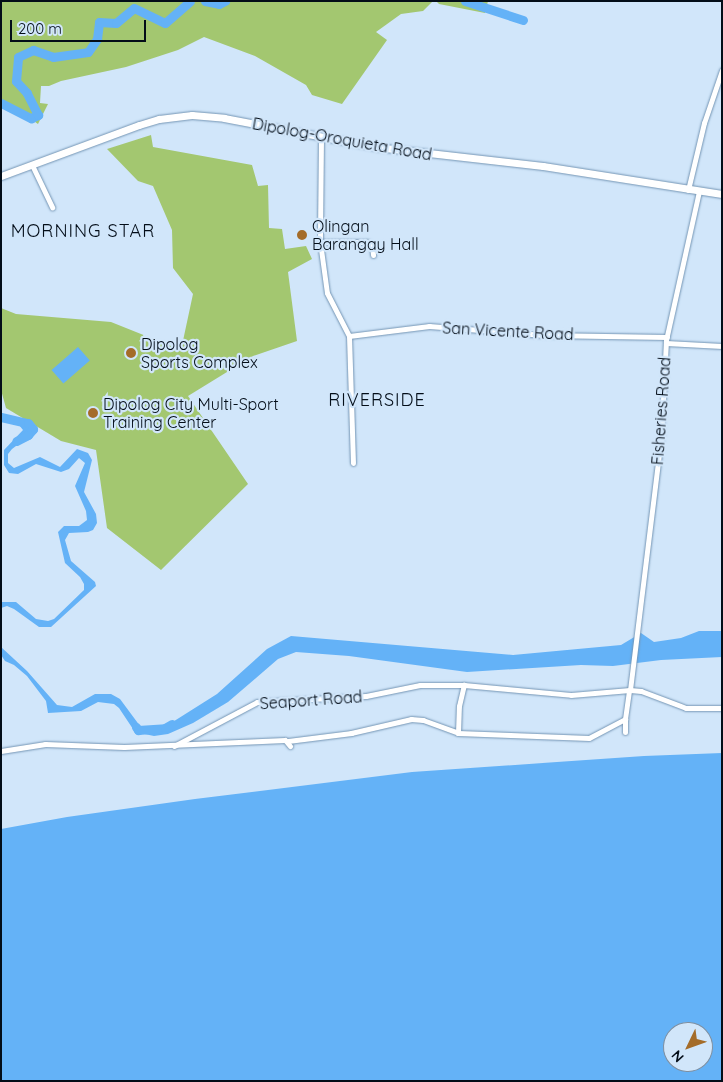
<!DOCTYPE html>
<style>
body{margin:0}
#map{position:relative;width:723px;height:1082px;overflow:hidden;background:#d1e6fa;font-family:Quicksand,sans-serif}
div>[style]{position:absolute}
.green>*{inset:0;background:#a3c770}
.water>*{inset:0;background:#64b2f7;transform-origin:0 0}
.river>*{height:9px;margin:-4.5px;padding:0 4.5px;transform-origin:4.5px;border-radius:4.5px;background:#64b2f7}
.roads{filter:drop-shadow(0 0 1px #7495b4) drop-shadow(0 0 1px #7495b4)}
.minor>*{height:5px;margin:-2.5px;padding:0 2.5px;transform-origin:2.5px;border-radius:2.5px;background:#fff}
.major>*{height:7px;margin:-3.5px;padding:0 3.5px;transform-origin:3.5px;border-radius:3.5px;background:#fff}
.dots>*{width:14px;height:14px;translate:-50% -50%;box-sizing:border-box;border:2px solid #d1e6fa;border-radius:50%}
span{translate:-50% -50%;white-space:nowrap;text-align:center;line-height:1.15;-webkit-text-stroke:4.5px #d1e6fa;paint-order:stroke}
.street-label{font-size:16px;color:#030d18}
.poi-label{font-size:16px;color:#030d18}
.left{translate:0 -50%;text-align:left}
.neighbourhood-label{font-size:18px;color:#030d18;letter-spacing:1px}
.frame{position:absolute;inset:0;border:2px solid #030d18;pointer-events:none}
.north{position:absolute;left:663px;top:1022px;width:50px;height:50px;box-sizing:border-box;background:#d1e6fa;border:1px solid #7f8fa0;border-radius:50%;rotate:228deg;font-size:14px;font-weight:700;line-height:20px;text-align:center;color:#030d18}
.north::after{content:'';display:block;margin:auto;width:18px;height:22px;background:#a46c29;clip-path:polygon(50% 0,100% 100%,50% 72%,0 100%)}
.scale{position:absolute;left:10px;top:20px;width:136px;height:22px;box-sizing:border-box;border:2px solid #030d18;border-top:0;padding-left:6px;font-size:15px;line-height:18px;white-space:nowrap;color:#030d18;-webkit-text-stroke:4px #d1e6fa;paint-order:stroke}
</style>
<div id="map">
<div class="green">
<div style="clip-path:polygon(1px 1px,433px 1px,423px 11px,401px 14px,376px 32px,387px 40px,342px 104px,312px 95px,306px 85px,255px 56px,204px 37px,178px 50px,126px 67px,61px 81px,49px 86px,41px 86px,40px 103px,48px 104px,38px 124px,12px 106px,1px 101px)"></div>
<div style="clip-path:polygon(436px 1px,488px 1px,485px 13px,439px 4px)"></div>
<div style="clip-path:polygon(151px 135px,153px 147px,252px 165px,258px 186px,268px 185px,269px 228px,282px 229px,285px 249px,306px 246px,312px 259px,288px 272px,297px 341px,253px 356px,188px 396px,248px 484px,161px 570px,107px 528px,96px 450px,61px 441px,6px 408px,1px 390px,1px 308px,16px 314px,111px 322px,181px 350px,193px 294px,173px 268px,172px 230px,153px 186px,138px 181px,107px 149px)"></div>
</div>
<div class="water">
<div style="left:78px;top:347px;width:18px;height:35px;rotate:49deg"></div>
<div style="clip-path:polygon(1px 414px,26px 424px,29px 428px,24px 440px,12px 449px,8px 454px,8px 463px,14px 468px,40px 457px,60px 467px,77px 449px,88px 453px,92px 460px,84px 492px,96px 514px,97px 523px,93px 530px,88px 532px,69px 533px,65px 540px,71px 561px,95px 582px,96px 586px,51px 627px,39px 627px,14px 609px,7px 606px,1px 608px,1px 602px,16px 602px,36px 619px,48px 621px,54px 619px,84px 590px,84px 584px,80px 577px,65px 563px,58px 532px,64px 526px,79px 526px,87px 520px,86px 511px,75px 486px,85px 463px,79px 458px,69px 469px,61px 472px,36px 464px,18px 474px,9px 473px,4px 465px,4px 450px,23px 430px,19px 425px,1px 421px)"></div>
<div style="clip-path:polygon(699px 631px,722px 631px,722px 657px,661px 660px,613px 666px,581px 665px,467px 672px,349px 656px,296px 652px,278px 659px,228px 702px,193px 723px,168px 734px,154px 736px,135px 732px,119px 708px,114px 704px,98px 702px,81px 711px,48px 713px,46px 701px,27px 676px,14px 665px,5px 661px,1px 655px,1px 647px,27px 671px,57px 705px,72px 707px,95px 694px,111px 694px,120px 699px,140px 726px,153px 732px,160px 730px,217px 694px,267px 649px,291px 636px,513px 655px,621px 645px,641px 633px,654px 642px,681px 638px)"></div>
<div style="clip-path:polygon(evenodd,722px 753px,722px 1081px,1px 1081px,1px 829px,67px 817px,195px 799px,412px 772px,644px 756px,722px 753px,673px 1032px,703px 1032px,703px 1062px,673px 1062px,673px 1032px)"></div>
</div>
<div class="river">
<div style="left:205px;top:1px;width:14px;rotate:12deg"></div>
<div style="left:219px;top:4px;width:7px;rotate:-27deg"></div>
<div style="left:465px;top:1px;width:61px;rotate:18.1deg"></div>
<div style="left:1px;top:103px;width:34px;rotate:27deg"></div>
<div style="left:31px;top:118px;width:8px;rotate:-23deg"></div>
<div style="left:38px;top:115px;width:25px;rotate:-117deg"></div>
<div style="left:27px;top:93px;width:16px;rotate:-133deg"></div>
<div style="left:16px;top:81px;width:24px;rotate:-85deg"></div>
<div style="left:18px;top:57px;width:17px;rotate:-25deg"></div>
<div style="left:33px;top:50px;width:21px;rotate:19deg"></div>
<div style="left:53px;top:57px;width:35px;rotate:-8deg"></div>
<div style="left:88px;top:52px;width:16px;rotate:-55deg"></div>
<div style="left:97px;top:39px;width:17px;rotate:-83deg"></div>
<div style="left:99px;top:22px;width:17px;rotate:3deg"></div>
<div style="left:116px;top:23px;width:23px;rotate:-40deg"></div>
<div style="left:134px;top:8px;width:34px;rotate:26deg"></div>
<div style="left:165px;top:23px;width:33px;rotate:-41deg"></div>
<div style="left:1px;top:417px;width:28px;rotate:13deg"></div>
<div style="left:28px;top:423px;width:8px;rotate:50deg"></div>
<div style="left:33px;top:429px;width:8px;rotate:130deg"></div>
<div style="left:28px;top:435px;width:13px;rotate:153deg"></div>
<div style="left:136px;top:727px;width:4px;rotate:56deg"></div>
<div style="left:138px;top:730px;width:27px;rotate:-4deg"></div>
<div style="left:165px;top:728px;width:8px;rotate:-30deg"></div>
</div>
<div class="roads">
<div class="minor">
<div style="left:321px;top:138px;width:104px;rotate:90.6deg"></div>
<div style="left:320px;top:242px;width:51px;rotate:82.2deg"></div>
<div style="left:327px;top:293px;width:48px;rotate:62.9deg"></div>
<div style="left:349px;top:336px;width:127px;rotate:88.2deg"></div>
<div style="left:32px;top:165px;width:47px;rotate:64.5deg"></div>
<div style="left:688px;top:190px;width:69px;rotate:-76.6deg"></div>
<div style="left:704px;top:123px;width:56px;rotate:-71.2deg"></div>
<div style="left:320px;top:242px;width:47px"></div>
<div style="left:367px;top:242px;width:6px;rotate:31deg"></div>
<div style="left:372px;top:245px;width:10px;rotate:84deg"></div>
<div style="left:349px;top:336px;width:81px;rotate:-7.1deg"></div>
<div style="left:429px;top:326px;width:115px;rotate:4.5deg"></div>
<div style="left:544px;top:335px;width:123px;rotate:0.9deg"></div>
<div style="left:666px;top:343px;width:56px;rotate:3.1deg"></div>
<div style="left:630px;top:690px;width:253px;rotate:-83deg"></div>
<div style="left:661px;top:439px;width:99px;rotate:-87.1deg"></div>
<div style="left:666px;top:340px;width:153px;rotate:-77.5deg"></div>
<div style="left:625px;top:732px;width:13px;rotate:-90deg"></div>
<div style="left:458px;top:733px;width:27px;rotate:-88deg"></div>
<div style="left:459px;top:706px;width:22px;rotate:-77deg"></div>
<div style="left:288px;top:741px;width:64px;rotate:-7.2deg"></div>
<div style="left:351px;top:733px;width:62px;rotate:-13.1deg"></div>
<div style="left:411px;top:719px;width:12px;rotate:5deg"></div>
<div style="left:423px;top:720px;width:37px;rotate:20deg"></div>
<div style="left:458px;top:733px;width:131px;rotate:2.2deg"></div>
<div style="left:589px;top:738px;width:41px;rotate:-27.8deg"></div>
<div style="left:625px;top:719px;width:29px;rotate:-82deg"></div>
<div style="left:174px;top:746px;width:94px;rotate:-27.9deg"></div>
<div style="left:257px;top:702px;width:109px;rotate:-3.2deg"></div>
<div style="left:366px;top:696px;width:55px;rotate:-11.5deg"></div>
<div style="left:420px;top:685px;width:44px"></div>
<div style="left:464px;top:685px;width:107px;rotate:5.3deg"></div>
<div style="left:571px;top:695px;width:59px;rotate:-4.8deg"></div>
<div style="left:630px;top:690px;width:11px;rotate:5deg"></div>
<div style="left:641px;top:691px;width:48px;rotate:20.7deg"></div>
<div style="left:686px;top:708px;width:36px"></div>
<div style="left:1px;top:751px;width:45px;rotate:-9deg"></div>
<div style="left:45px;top:744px;width:79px;rotate:2.2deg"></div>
<div style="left:124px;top:747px;width:161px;rotate:-2.5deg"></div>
<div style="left:285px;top:740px;width:8px;rotate:50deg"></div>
</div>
<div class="major">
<div style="left:1px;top:176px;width:147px;rotate:-20.3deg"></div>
<div style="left:139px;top:125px;width:21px;rotate:-17deg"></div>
<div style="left:159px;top:119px;width:33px;rotate:-7deg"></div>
<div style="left:192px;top:115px;width:32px;rotate:5deg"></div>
<div style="left:224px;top:118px;width:155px;rotate:10.8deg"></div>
<div style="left:376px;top:147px;width:168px;rotate:6.5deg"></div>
<div style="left:543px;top:166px;width:181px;rotate:8.9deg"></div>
</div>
</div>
<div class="dots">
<div style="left:302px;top:235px;background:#a46c29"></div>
<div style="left:131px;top:353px;background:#a46c29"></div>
<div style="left:93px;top:413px;background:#a46c29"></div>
</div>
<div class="street-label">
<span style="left:342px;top:139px;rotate:10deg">Dipolog-Oroquieta Road</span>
<span style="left:508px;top:331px;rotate:3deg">San Vicente Road</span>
<span style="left:661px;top:411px;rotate:-86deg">Fisheries Road</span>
<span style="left:311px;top:700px;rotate:-4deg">Seaport Road</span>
</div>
<div class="poi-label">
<span class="left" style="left:312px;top:235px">Olingan<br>Barangay Hall</span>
<span class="left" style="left:141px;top:353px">Dipolog<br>Sports Complex</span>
<span class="left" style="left:103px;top:413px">Dipolog City Multi-Sport<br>Training Center</span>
</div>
<div class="neighbourhood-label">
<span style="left:83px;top:231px">MORNING STAR</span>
<span style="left:377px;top:400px">RIVERSIDE</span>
</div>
<div class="frame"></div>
<div class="north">N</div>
<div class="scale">200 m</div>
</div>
